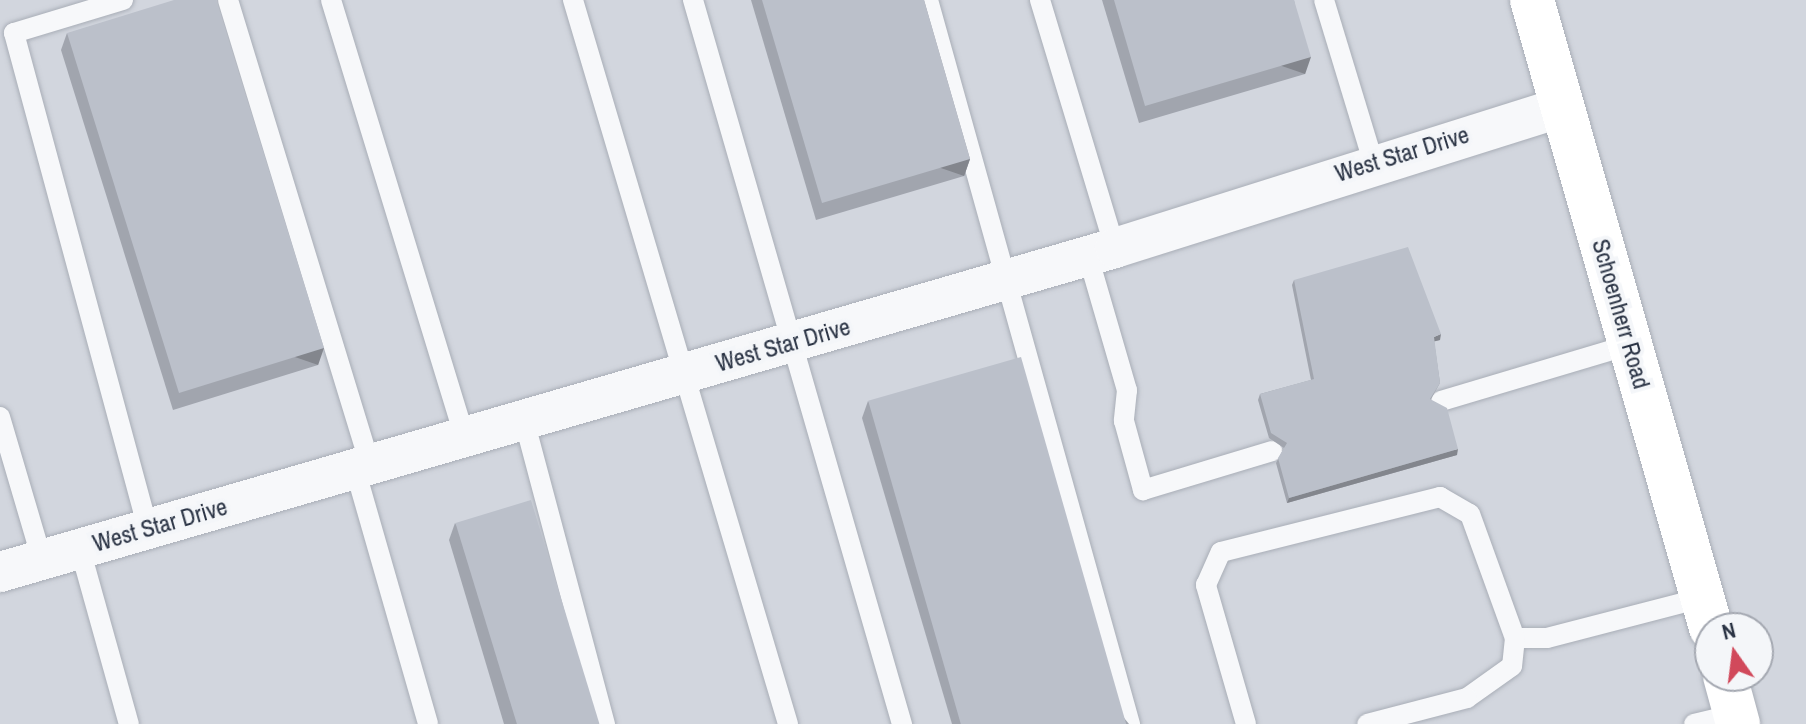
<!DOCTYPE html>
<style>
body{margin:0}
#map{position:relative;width:1806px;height:724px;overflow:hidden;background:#e4e7ec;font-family:"Archivo Narrow",sans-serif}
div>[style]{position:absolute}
.built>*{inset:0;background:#d2d6de}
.roads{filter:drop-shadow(0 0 2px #a9aeb7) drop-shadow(0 0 2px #a9aeb7)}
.lane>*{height:20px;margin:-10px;padding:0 10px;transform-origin:10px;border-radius:10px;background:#f7f8fa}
.street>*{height:40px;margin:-20px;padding:0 20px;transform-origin:20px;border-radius:20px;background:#f7f8fa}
.secondary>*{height:44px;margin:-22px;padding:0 22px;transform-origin:22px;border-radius:22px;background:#fff}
.wall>*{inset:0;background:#a1a5ae}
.shaded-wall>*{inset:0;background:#83868d;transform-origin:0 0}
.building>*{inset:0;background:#bbc0ca;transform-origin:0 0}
span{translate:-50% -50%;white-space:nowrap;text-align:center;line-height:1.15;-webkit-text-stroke:8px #f4f6f9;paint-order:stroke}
.street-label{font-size:24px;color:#2b3445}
.north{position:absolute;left:1694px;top:612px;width:80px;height:80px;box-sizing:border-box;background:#f4f6f9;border:2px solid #a4a8b1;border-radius:50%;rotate:346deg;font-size:22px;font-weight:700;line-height:32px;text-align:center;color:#2b3445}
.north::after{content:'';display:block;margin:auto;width:28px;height:36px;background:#d1495b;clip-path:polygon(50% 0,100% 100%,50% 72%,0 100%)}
</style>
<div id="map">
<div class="built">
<div style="clip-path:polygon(evenodd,0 0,1806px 0,1806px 724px,0 724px,0 0,1710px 628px,1758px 628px,1758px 676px,1710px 676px,1710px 628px)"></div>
</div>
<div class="roads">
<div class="lane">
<div style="left:123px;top:0;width:114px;rotate:163.2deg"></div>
<div style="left:14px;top:33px;width:514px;rotate:74.88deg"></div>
<div style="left:228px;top:0;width:485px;rotate:73deg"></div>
<div style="left:331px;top:0;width:457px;rotate:73deg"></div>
<div style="left:573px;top:0;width:755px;rotate:73.46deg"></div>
<div style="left:693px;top:0;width:754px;rotate:73.9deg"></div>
<div style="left:928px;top:0;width:752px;rotate:74.41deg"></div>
<div style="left:1040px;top:0;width:259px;rotate:73.2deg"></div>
<div style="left:1324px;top:0;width:168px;rotate:73.1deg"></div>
<div style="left:1088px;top:256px;width:140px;rotate:73.8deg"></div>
<div style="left:1127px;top:390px;width:31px;rotate:96deg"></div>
<div style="left:1124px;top:421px;width:72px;rotate:74.6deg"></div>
<div style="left:1143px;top:490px;width:135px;rotate:-16.8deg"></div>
<div style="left:1441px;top:401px;width:196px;rotate:-16.6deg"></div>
<div style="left:0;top:417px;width:149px;rotate:73.6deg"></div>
<div style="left:524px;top:420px;width:315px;rotate:75.1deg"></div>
<div style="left:355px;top:469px;width:265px;rotate:74deg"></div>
<div style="left:80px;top:549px;width:182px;rotate:74.4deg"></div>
<div style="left:1515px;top:638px;width:32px"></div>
<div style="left:1547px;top:638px;width:160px;rotate:-14.5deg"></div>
<div style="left:1246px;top:724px;width:145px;rotate:-106.1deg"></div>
<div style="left:1206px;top:585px;width:36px;rotate:-66deg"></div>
<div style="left:1221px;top:552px;width:226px;rotate:-14.1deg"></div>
<div style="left:1440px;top:497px;width:34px;rotate:30deg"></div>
<div style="left:1470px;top:514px;width:132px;rotate:70.1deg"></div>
<div style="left:1515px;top:638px;width:28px;rotate:96deg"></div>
<div style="left:1512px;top:666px;width:55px;rotate:144.6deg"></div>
<div style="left:1467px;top:698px;width:103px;rotate:165.4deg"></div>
<div style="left:1694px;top:724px;width:43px;rotate:-13.4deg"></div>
</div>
<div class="street">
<div style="left:0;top:572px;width:1161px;rotate:-16.2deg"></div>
<div style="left:1115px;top:248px;width:469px;rotate:-17.5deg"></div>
</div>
<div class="secondary">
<div style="left:1532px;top:0;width:653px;rotate:74.09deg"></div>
<div style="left:1725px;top:676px;width:50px;rotate:74.8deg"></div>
</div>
</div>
<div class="wall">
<div style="clip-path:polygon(751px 0,924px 0,970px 159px,964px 176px,816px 220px)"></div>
<div style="clip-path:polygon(1102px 0,1294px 0,1305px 74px,1139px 123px)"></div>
<div style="clip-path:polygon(67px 33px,318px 365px,173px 410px,61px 50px)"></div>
<div style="clip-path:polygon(1294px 280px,1440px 340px,1434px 341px,1440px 383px,1431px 399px,1457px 455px,1287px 503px,1276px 463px,1284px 448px,1269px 438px,1258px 400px,1260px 394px,1311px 380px,1292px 285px)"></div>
<div style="clip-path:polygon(868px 401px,1129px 724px,952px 724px,862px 418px)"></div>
<div style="clip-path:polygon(455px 523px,598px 724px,504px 724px,449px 540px)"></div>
</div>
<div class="shaded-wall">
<div style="left:1311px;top:57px;width:18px;height:173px;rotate:109deg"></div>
<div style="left:970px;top:159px;width:18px;height:154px;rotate:109deg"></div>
<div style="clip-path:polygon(1441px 334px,1440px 340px,1432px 342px,1434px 337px)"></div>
<div style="left:324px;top:348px;width:18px;height:152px;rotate:109deg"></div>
<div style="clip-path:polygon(1458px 449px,1457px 455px,1287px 503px,1289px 498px)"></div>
</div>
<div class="building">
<div style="clip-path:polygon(174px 0,216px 0,324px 348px,179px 393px,67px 33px)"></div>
<div style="clip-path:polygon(762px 0,924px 0,970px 159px,822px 203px)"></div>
<div style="clip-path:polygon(1114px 0,1294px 0,1311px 57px,1145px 106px)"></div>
<div style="clip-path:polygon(1408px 247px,1441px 334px,1434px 337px,1440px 383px,1430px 399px,1447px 408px,1458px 449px,1289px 498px,1278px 458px,1287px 443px,1271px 433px,1260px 394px,1314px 379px,1294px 280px)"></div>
<div style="left:1021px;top:357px;width:383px;height:159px;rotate:74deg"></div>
<div style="left:531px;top:500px;width:234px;height:79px;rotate:73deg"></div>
</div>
<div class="street-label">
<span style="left:1402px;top:154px;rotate:-17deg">West Star Drive</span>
<span style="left:1621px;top:314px;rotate:74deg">Schoenherr Road</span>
<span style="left:783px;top:345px;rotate:-16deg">West Star Drive</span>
<span style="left:160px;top:525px;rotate:-16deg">West Star Drive</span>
</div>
<div class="north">N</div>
</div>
